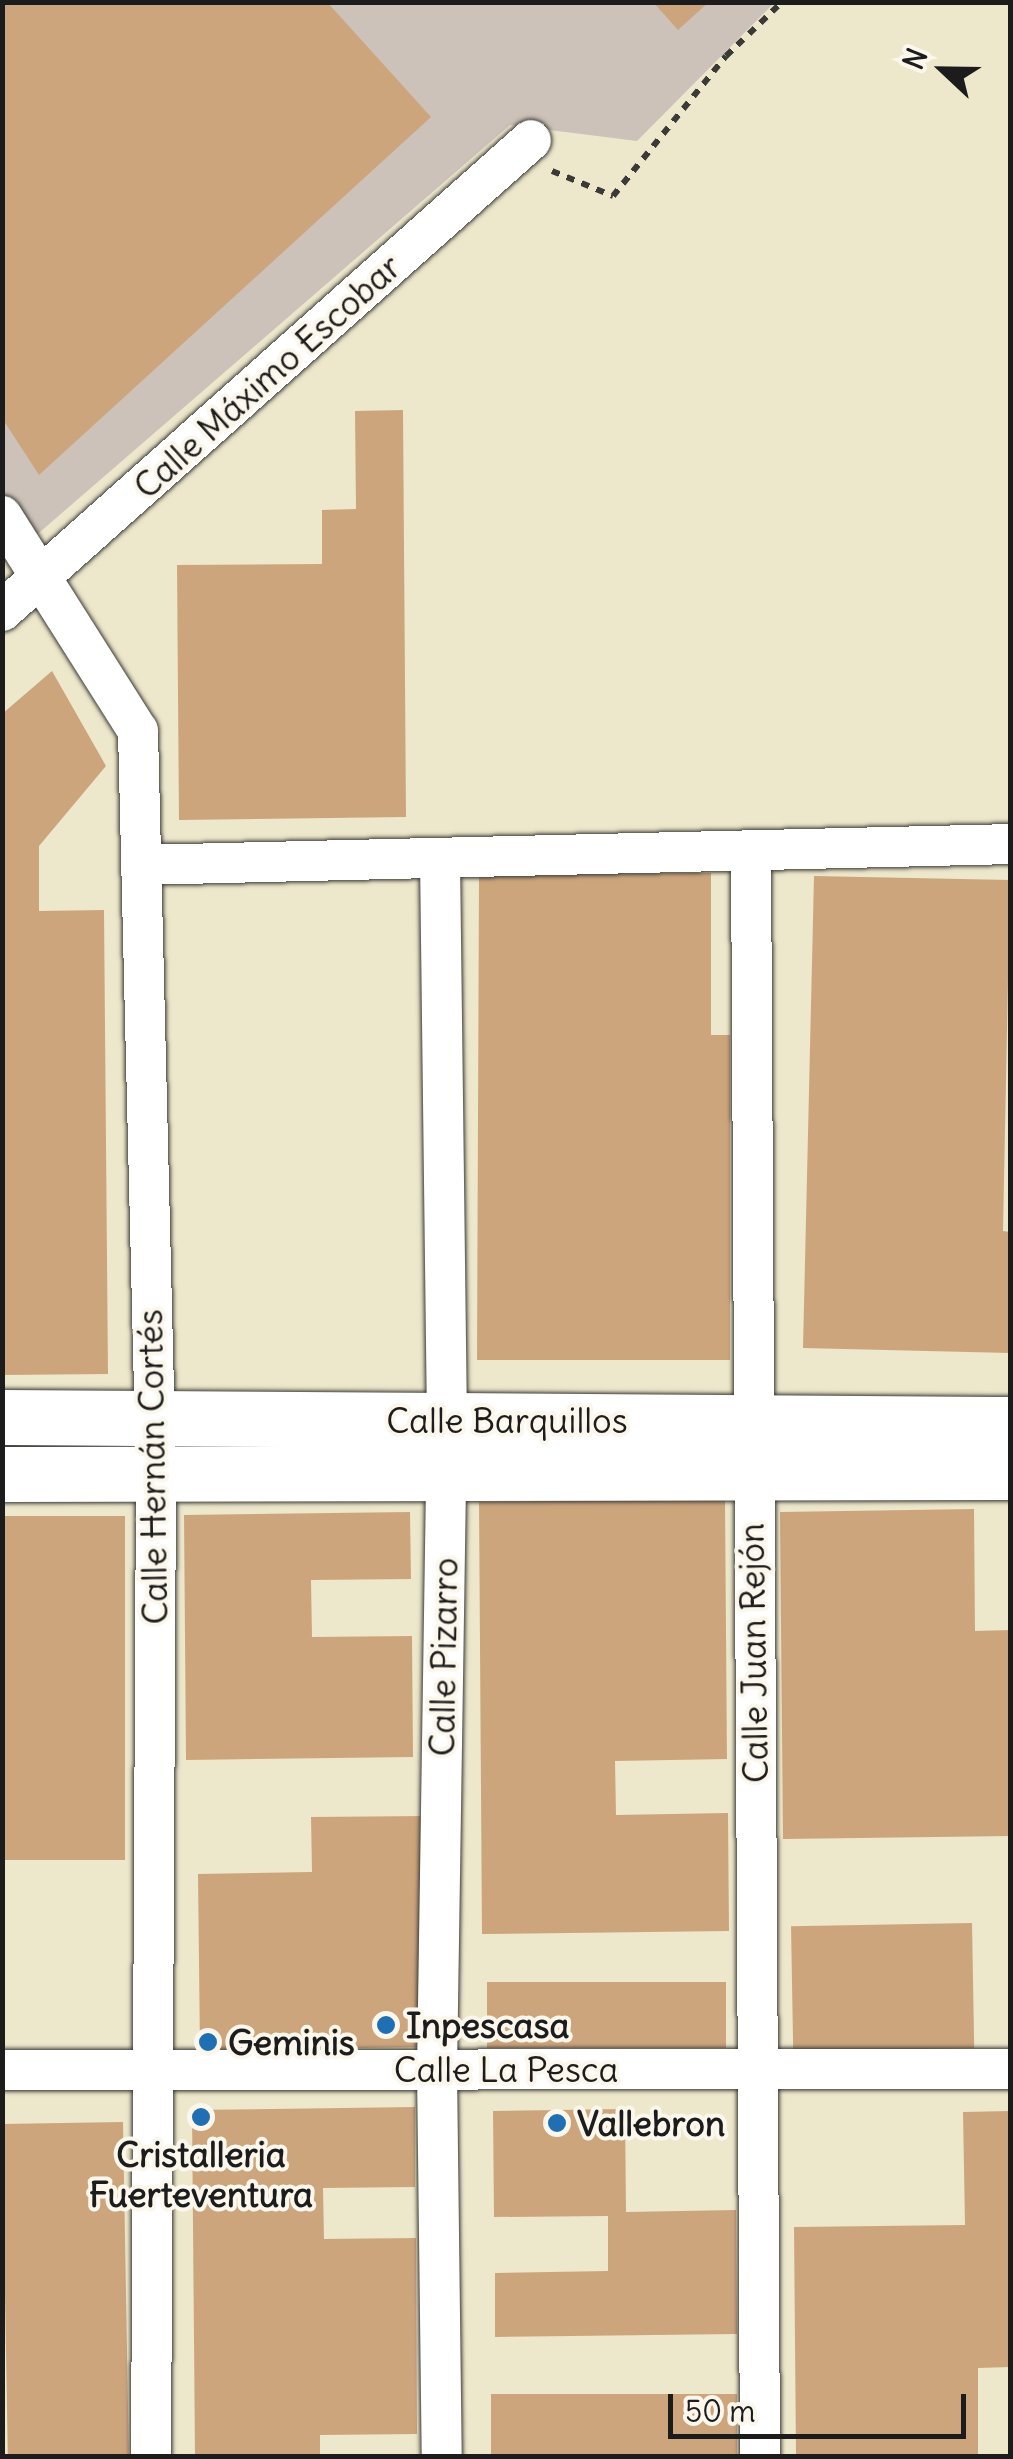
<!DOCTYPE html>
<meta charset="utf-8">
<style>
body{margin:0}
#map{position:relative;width:1013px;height:2459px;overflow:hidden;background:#ede7cb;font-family:Delius,sans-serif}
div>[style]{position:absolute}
.industrial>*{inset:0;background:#ccc2b9}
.building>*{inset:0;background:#cda57d;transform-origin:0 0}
.path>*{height:6px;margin-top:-3px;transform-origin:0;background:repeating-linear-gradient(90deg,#3b3a36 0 8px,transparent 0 16px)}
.roads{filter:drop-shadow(0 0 2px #3b3a36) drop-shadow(0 0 2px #3b3a36)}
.minor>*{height:40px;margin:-20px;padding:0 20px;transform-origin:20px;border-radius:20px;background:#fff}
.secondary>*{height:55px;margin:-27.5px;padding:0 27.5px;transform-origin:27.5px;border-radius:27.5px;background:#fff}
.dots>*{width:28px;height:28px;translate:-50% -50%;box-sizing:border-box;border:5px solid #fbf7ec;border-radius:50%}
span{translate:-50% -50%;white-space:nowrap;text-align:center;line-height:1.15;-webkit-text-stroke:8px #fbf7ec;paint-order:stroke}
.street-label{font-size:35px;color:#1c1c1c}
.poi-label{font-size:35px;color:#1c1c1c;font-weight:700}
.left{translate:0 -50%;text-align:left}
.frame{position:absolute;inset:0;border:5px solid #1c1c1c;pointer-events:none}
.north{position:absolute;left:893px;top:20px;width:100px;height:100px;-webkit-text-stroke:8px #fbf7ec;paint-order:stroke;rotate:292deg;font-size:28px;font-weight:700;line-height:40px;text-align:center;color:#1c1c1c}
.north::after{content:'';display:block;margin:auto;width:35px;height:45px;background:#1c1c1c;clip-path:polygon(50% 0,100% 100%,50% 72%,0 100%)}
.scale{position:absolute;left:668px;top:2394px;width:298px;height:45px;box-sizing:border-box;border:5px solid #1c1c1c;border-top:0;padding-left:12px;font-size:30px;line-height:35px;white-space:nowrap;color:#1c1c1c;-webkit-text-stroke:8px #fbf7ec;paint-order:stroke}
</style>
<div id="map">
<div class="industrial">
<div style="clip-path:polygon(3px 3px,774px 3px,637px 141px,510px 125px,3px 564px)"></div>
</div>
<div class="building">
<div style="clip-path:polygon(2px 2px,327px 2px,431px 117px,39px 475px,2px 418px)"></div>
<div style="clip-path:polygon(653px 2px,709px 2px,678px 30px)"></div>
<div style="clip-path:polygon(403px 410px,406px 817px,179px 820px,177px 565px,322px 564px,322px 510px,356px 509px,355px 411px)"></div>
<div style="clip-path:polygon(52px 671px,106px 766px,39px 846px,39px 911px,104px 910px,108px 1374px,2px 1375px,2px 714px)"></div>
<div style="clip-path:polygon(711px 873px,711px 1035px,730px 1035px,730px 1360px,477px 1360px,479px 874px)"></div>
<div style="clip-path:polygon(814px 876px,1010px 880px,1003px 1231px,1010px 1232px,1010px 1353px,803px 1348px)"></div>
<div style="clip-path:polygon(725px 1499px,727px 1759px,615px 1761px,616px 1815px,728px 1813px,729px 1931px,482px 1934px,479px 1502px)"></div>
<div style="clip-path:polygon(974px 1509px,975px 1631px,1010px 1630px,1010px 1836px,783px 1839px,780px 1512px)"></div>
<div style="clip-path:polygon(410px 1512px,411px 1579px,311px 1580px,312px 1637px,412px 1636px,413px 1757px,186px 1760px,184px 1515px)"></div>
<div style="left:125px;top:1516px;width:344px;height:123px;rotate:90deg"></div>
<div style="clip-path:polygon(427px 1816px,428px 2047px,200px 2050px,198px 1874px,312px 1872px,311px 1817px)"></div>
<div style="left:972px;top:1923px;width:125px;height:181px;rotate:89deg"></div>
<div style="left:726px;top:1982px;width:66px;height:239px;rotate:90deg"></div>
<div style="clip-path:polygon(415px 2107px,415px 2187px,323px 2188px,324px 2239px,416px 2238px,417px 2434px,320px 2435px,320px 2456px,195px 2456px,192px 2110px)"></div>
<div style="clip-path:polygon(625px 2109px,626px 2212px,736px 2210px,737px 2334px,495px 2337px,495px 2273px,608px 2271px,608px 2216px,494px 2217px,493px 2111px)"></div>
<div style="clip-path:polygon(1010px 2111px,1010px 2367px,978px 2368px,978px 2456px,796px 2456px,794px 2227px,965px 2225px,963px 2112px)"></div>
<div style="left:123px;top:2122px;width:334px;height:121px;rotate:89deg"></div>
<div style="left:737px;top:2394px;width:62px;height:246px;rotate:90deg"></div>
</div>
<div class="path">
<div style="left:552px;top:171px;width:66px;rotate:22.3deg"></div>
<div style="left:613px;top:196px;width:180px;rotate:-51.1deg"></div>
<div style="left:726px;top:56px;width:78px;rotate:-44deg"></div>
</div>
<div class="roads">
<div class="minor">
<div style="left:2px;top:516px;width:254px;rotate:57.7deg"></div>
<div style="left:138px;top:731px;width:744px;rotate:88.61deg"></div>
<div style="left:156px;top:1475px;width:981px;rotate:90.29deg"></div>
<div style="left:2px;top:611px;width:708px;rotate:-41.68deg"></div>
<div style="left:751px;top:850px;width:1606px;rotate:89.68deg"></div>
<div style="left:440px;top:858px;width:561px;rotate:89.29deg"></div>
<div style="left:447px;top:1419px;width:651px;rotate:90.88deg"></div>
<div style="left:437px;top:2070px;width:386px;rotate:89.3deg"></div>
<div style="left:141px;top:865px;width:869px;rotate:-1.38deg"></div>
<div style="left:2px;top:2070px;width:1008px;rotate:-0.06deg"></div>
</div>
<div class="secondary">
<div style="left:2px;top:1417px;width:1008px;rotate:0.4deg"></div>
<div style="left:2px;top:1474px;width:1008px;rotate:-0.11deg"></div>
</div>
</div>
<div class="dots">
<div style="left:386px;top:2025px;background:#1f6fb2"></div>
<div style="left:208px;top:2042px;background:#1f6fb2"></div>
<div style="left:201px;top:2117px;background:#1f6fb2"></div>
<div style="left:557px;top:2123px;background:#1f6fb2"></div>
</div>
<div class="street-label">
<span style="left:267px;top:376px;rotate:-42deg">Calle Máximo Escobar</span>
<span style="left:507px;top:1420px">Calle Barquillos</span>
<span style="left:152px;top:1467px;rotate:-91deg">Calle Hernán Cortés</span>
<span style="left:753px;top:1653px;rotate:-91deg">Calle Juan Rejón</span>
<span style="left:443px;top:1657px;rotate:-89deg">Calle Pizarro</span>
<span style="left:506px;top:2069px">Calle La Pesca</span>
</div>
<div class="poi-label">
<span class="left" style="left:406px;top:2025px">Inpescasa</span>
<span class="left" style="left:228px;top:2042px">Geminis</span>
<span class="left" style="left:577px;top:2123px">Vallebron</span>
<span style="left:201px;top:2174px">Cristalleria<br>Fuerteventura</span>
</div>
<div class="frame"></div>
<div class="north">N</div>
<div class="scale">50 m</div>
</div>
